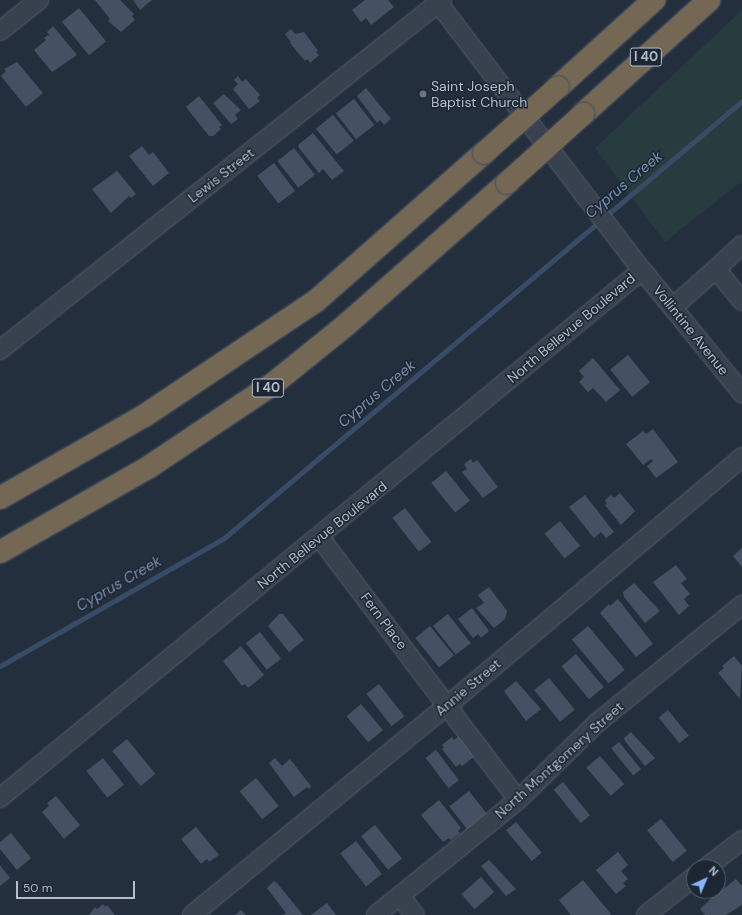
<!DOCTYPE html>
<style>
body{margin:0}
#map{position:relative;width:742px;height:915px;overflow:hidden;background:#242f3e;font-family:"DM Sans",sans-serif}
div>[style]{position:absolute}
.green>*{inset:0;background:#263c3f}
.stream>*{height:5px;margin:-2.5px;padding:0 2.5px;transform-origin:2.5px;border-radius:2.5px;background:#394c67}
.building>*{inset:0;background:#455162;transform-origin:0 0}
.roads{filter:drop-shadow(0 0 1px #565f6c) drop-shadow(0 0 1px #565f6c)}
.minor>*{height:18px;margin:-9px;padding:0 9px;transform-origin:9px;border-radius:9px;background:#38414e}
.highway>*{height:22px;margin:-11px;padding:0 11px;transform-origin:11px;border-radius:11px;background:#746855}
.bridges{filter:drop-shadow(0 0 1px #434c59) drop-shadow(0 0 1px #434c59)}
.highway-bridge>*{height:22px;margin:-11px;padding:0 11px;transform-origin:11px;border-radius:11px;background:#746855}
.dots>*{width:11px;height:11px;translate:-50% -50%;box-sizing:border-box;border:2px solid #1d2633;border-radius:50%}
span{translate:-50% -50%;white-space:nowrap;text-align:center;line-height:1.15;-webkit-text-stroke:3px #1d2633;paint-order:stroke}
.shield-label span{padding:1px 3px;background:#1d2633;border:1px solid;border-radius:3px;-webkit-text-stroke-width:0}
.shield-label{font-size:13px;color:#b4bcc9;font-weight:700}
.poi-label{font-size:14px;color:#b4bcc9}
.left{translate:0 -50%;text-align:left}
.street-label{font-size:14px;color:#b4bcc9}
.water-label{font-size:15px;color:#7c92b1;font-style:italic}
.north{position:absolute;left:686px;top:859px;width:40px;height:40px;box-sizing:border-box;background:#1d2633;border:1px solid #59626f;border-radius:50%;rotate:44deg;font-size:11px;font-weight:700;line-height:16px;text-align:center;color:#b4bcc9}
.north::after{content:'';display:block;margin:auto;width:14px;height:18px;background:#8ab4f8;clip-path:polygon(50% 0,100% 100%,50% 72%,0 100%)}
.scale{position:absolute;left:16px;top:881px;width:119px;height:18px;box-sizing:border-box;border:2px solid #b4bcc9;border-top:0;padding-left:5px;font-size:12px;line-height:14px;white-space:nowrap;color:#b4bcc9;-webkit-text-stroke:3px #1d2633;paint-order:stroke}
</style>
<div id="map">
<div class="green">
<div style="clip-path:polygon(742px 10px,742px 181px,665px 242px,595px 148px)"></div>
</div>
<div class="stream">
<div style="left:0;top:666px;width:257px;rotate:-29.7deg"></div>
<div style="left:223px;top:539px;width:679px;rotate:-40.16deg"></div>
</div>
<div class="building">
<div style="clip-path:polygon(95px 0,120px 0,134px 14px,132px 16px,135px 20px,121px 32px,108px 21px,110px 19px)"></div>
<div style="clip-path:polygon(133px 0,152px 0,140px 10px)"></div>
<div style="clip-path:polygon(365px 0,388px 0,394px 7px,371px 25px,366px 18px,361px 22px,352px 10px)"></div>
<div style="left:79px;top:8px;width:43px;height:22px;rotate:51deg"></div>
<div style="clip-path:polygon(53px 26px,77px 55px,52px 72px,34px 50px,46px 40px,44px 38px,48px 35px,50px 36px,47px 32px)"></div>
<div style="clip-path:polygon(291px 29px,295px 34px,304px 32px,318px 51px,316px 52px,319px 55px,310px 63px,307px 59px,305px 61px,290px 43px,291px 42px,285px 34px)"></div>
<div style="clip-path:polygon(17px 62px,43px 93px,26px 107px,1px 76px,6px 71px,4px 69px)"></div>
<div style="clip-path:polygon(238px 76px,242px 82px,246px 79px,260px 95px,257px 98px,260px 101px,249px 109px,233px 89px,238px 84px,234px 80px)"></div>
<div style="clip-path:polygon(366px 88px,391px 119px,384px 125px,380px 120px,377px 123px,357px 96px)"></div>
<div style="clip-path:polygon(224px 94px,241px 110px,235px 115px,238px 119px,231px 124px,213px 103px)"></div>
<div style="clip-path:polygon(199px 96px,222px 125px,219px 127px,221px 129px,213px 136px,209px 136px,186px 107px)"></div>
<div style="left:354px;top:99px;width:33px;height:23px;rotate:52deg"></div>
<div style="left:333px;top:115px;width:33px;height:22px;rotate:51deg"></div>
<div style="clip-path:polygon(313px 133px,344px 171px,332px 180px,323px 169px,319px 173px,299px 148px,298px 145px)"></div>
<div style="clip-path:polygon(142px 146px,149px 155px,153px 152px,169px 173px,153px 186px,129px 156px)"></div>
<div style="left:294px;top:148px;width:34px;height:21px;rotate:52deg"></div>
<div style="left:274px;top:163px;width:35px;height:21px;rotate:53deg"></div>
<div style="clip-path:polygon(117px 171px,136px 194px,131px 198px,129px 196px,111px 213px,92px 189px)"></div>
<div style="left:628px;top:355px;width:35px;height:23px;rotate:51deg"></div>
<div style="clip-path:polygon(593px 358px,620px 390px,606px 402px,593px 388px,588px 392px,579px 382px,584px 377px,579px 371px)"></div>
<div style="clip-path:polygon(653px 429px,678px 462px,656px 478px,647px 466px,653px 461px,651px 459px,643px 465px,626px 444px,643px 431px,646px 434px)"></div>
<div style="clip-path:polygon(471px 459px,473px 463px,477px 460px,498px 487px,483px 498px,462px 472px,467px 469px,464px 464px)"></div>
<div style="left:446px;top:471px;width:38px;height:19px;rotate:51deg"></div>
<div style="clip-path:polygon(620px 493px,635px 511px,621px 525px,605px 505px,607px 504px,605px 500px,611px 495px,614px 498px)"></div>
<div style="clip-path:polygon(585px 495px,614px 532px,606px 538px,601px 532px,594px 538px,569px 507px)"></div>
<div style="left:405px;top:508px;width:43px;height:16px;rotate:52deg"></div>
<div style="left:560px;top:521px;width:32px;height:20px;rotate:51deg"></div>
<div style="clip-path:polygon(742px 548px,742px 567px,733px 556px)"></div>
<div style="clip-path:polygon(676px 565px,687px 579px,681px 583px,690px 594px,684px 599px,689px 606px,679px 615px,653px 582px)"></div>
<div style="clip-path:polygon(634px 583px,660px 611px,645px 623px,624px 597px,623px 592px)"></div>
<div style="clip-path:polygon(489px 587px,507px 611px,505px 619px,494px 628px,476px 608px,484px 603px,478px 595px)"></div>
<div style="clip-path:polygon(618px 599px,653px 644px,636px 657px,600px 613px,609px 604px,610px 606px)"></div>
<div style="clip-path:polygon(472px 608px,489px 631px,481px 638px,478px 634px,473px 638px,458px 619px)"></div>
<div style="clip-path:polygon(279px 614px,283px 614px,304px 640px,289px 652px,268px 626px)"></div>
<div style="left:448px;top:614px;width:37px;height:19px;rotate:52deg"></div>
<div style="left:430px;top:626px;width:38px;height:19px;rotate:51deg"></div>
<div style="left:588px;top:626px;width:57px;height:21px;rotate:50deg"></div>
<div style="left:260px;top:632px;width:34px;height:18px;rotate:52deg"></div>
<div style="clip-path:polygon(241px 646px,264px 675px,248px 688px,245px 684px,242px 686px,223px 661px)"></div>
<div style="left:576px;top:654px;width:43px;height:19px;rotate:50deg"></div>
<div style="clip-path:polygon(734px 656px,742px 666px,740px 699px,718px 673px,724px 668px,722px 666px)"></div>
<div style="left:549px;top:678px;width:41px;height:19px;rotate:51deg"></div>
<div style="clip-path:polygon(516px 681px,541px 709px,526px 721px,504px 691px)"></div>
<div style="left:379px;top:684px;width:41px;height:16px;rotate:52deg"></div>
<div style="left:361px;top:704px;width:34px;height:19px;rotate:50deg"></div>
<div style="left:668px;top:710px;width:33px;height:12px;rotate:51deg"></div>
<div style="clip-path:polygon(631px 732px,655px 758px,645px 766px,625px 741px,624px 738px)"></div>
<div style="clip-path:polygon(460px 735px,476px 755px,462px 766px,460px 764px,456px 767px,442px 749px,444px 747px,442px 745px,452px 737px,454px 740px)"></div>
<div style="left:127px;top:739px;width:45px;height:19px;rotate:51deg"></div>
<div style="left:619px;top:742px;width:35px;height:10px;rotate:51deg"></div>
<div style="left:436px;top:750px;width:38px;height:13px;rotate:53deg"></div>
<div style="left:600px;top:756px;width:37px;height:18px;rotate:49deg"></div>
<div style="left:103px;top:758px;width:34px;height:21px;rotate:52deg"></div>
<div style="clip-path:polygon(275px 758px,282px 766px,290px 759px,311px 786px,309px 789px,307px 787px,294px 797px,269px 763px)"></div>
<div style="left:256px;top:778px;width:36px;height:21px;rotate:51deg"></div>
<div style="left:563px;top:782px;width:43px;height:12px;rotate:51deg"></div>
<div style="left:469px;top:791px;width:29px;height:25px;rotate:52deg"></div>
<div style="clip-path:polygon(56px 796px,80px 825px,64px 839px,42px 812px,49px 806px,47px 803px)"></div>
<div style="clip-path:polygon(439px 800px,461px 828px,458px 831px,460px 833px,451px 840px,449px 838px,443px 842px,421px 815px)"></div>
<div style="left:661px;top:819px;width:41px;height:18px;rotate:51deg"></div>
<div style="left:516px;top:822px;width:40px;height:13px;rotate:50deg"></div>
<div style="left:375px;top:825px;width:43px;height:18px;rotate:51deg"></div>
<div style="clip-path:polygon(196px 827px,219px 855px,209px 862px,207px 859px,201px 864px,181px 839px)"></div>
<div style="clip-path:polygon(11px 833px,31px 858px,17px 870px,0 849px,0 842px)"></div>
<div style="left:356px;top:841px;width:42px;height:20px;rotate:52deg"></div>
<div style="clip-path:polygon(618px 852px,628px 865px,621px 871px,628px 879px,623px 883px,626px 886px,616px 894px,596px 870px)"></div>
<div style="clip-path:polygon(489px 860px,516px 889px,506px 896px,481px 866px)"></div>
<div style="clip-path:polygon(0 865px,10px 878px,0 886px)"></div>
<div style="left:481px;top:877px;width:20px;height:26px;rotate:49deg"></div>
<div style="clip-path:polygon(736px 879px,742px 886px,742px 905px,726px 915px,705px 915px,700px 909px,721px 889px,722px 890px)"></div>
<div style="clip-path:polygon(583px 880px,611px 914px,610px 915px,571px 915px,559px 900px)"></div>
<div style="clip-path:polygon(274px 881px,277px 883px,303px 915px,283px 915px,286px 913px,267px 888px)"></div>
<div style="clip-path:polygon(327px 903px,336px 915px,311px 915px)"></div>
<div style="clip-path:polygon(103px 904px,105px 907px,107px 905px,115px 915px,89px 915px,95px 907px,97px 909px)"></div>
<div style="clip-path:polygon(241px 910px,246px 915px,235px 915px)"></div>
</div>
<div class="roads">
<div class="minor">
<div style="left:436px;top:0;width:340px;rotate:52.7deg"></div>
<div style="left:642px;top:270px;width:159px;rotate:50.9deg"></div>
<div style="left:0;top:31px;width:50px;rotate:-38.5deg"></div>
<div style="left:716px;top:269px;width:35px;rotate:-43deg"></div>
<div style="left:673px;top:307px;width:57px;rotate:-41.5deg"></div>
<div style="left:716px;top:269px;width:41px;rotate:50.9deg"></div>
<div style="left:0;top:350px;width:564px;rotate:-38.37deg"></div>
<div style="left:320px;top:538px;width:328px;rotate:52.9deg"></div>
<div style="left:0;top:798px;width:831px;rotate:-39.43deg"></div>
<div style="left:707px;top:867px;width:44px;rotate:-37.6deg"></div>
<div style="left:400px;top:896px;width:24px;rotate:52deg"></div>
<div style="left:192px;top:915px;width:331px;rotate:-39.4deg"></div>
<div style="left:448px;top:705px;width:385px;rotate:-40.1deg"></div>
<div style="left:376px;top:915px;width:183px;rotate:-39deg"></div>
<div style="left:518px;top:800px;width:112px;rotate:-44.3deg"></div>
<div style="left:598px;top:722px;width:186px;rotate:-39.1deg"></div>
<div style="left:646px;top:915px;width:61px;rotate:-38.4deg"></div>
</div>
<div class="highway">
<div style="left:558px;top:87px;width:130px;rotate:-42.2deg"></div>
<div style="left:583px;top:114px;width:170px;rotate:-42.1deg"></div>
<div style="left:0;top:498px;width:166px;rotate:-29.7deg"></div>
<div style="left:144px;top:416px;width:207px;rotate:-33.8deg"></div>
<div style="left:316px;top:301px;width:224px;rotate:-41.4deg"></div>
<div style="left:0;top:552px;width:172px;rotate:-29.7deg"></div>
<div style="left:149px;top:467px;width:149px;rotate:-33.8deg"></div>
<div style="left:273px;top:384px;width:94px;rotate:-38.9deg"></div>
<div style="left:346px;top:325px;width:215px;rotate:-41.4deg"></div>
</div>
</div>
<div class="bridges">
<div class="highway-bridge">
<div style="left:484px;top:153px;width:99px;rotate:-41.7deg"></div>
<div style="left:507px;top:183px;width:103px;rotate:-42.2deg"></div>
</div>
</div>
<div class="dots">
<div style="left:423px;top:94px;background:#6b7280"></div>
</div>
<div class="shield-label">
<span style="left:646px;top:57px">I 40</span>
<span style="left:268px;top:388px">I 40</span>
</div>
<div class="poi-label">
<span class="left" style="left:431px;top:94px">Saint Joseph<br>Baptist Church</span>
</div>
<div class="street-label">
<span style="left:221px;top:175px;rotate:-38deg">Lewis Street</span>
<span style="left:571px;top:328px;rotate:-40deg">North Bellevue Boulevard</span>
<span style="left:691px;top:330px;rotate:51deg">Vollintine Avenue</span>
<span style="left:322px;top:535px;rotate:-39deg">North Bellevue Boulevard</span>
<span style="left:384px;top:621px;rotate:53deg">Fern Place</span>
<span style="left:468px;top:687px;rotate:-40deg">Annie Street</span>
<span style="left:559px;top:760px;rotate:-42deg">North Montgomery Street</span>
</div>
<div class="water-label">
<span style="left:624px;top:185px;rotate:-40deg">Cyprus Creek</span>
<span style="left:377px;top:394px;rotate:-40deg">Cyprus Creek</span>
<span style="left:119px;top:584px;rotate:-30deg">Cyprus Creek</span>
</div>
<div class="north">N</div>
<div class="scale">50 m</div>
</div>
